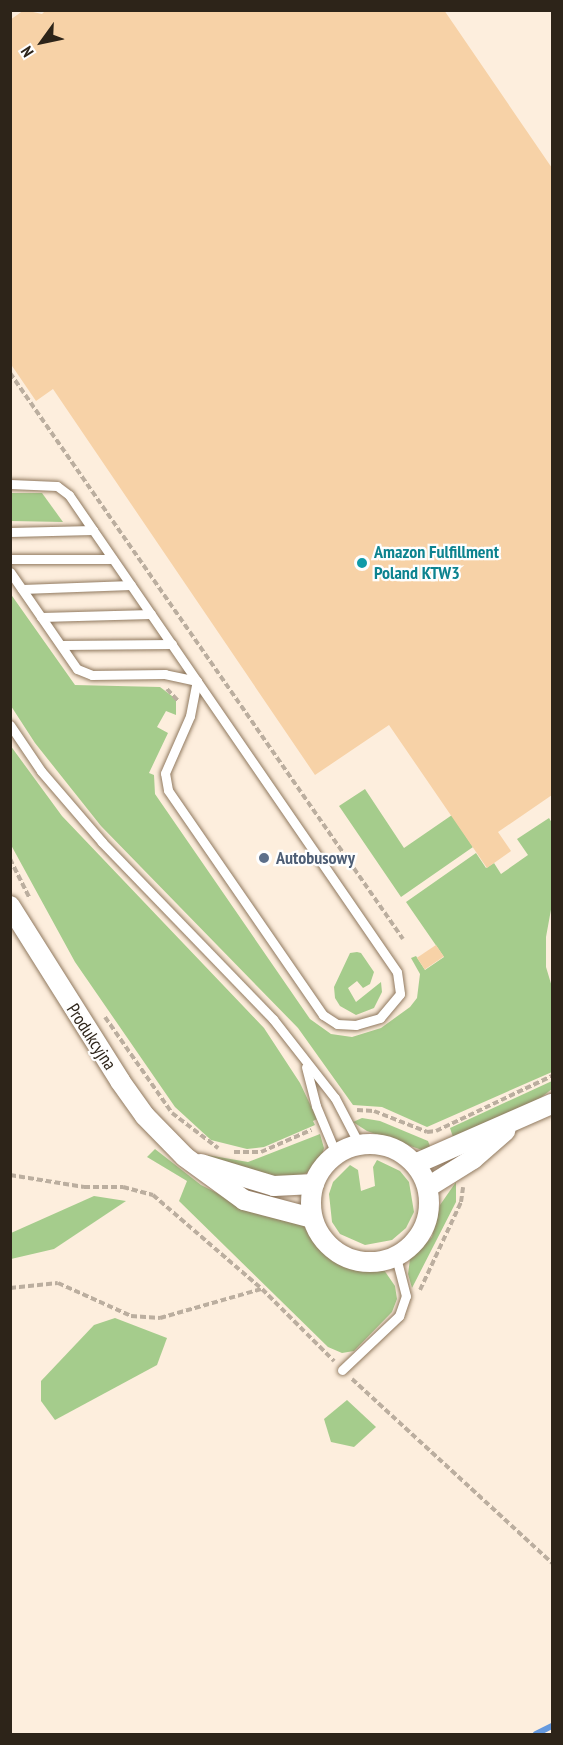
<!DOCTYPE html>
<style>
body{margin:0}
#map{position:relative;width:563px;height:1745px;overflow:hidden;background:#fdeedd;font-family:"PT Sans Narrow",sans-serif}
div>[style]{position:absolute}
.green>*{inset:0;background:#a5cc8c}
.stream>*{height:6px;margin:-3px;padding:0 3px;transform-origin:3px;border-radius:3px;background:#669adf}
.building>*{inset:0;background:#f7d2a7;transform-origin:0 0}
.path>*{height:4px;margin-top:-2px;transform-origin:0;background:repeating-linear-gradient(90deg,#bbae9f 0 6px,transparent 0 9px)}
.roads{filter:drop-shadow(0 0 2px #90795f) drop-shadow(0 0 2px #90795f)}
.lane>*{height:9px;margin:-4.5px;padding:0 4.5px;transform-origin:4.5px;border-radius:4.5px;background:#fff}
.street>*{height:20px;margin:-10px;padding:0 10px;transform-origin:10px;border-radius:10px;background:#fff}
.street>.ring{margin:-10px;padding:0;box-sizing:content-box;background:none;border:20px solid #fff;border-radius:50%}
.dots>*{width:16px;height:16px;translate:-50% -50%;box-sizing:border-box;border:3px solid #fefefe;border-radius:50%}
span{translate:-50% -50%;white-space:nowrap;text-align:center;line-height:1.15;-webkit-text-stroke:4.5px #fefefe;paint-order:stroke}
.culture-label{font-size:18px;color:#0d838f;font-weight:700}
.left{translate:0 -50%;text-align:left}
.service-label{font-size:18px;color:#4e5e75;font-weight:700}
.street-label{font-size:18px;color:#2d2419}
.frame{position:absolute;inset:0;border:12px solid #2d2419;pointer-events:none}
.north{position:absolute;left:12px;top:12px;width:60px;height:60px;-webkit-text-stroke:4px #fefefe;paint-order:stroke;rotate:237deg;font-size:16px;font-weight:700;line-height:24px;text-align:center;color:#2d2419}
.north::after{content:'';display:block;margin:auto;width:21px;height:27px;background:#2d2419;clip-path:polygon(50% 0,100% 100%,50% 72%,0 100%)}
</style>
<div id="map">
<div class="green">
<div style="clip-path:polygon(11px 493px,42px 493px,63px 522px,11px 521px)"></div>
<div style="clip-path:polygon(10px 593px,75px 685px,160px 687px,176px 699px,176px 715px,166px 711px,157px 727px,168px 733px,149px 773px,154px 775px,155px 794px,310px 1019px,331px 1034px,352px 1037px,381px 1028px,410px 1007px,417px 998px,420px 974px,411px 958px,416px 956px,425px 970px,444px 957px,406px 902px,476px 853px,486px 868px,494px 863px,501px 874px,528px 855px,517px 839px,549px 818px,552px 823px,552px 904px,546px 937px,546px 967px,552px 987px,552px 1072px,427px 1127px,382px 1107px,353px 1105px,298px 1028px,101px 826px,35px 743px,11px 706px)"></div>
<div style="clip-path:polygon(10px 745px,62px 816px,264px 1028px,300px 1083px,317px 1119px,313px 1121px,315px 1125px,264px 1147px,247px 1149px,211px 1140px,175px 1107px,75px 962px,11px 845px)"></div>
<div style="clip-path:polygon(365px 789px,404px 848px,452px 815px,473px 847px,401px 897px,339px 806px)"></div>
<div style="clip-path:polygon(357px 952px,361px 953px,374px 972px,370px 984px,363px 988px,357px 981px,348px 988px,356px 1002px,381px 982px,382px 992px,374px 1008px,356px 1015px,340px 1006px,335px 998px,334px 987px,350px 953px)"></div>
<div style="clip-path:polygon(552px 1081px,552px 1089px,535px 1102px,454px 1140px,450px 1128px)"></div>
<div style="clip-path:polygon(362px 1118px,380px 1121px,428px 1141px,431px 1149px,422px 1150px,367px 1131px,353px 1122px)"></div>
<div style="clip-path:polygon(320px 1134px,324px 1148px,321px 1159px,314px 1169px,296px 1178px,275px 1179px,224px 1166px,207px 1155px,248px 1162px)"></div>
<div style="clip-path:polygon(155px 1149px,201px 1185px,261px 1215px,305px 1225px,314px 1231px,333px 1255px,354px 1266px,384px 1270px,395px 1286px,397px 1299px,392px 1312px,354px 1351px,342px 1353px,328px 1347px,179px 1201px,187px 1181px,147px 1157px)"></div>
<div style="clip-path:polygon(377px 1160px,400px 1171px,409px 1182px,414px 1212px,406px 1228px,392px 1240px,365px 1245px,340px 1234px,332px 1222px,329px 1194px,333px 1182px,350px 1165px,358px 1170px,361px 1191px,375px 1186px,373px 1167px)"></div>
<div style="clip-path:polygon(456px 1182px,456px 1202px,412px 1288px,408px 1274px,410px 1259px,432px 1237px,440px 1205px)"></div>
<div style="clip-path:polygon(94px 1196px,126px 1201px,54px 1249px,11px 1259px,11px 1233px)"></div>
<div style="clip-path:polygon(115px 1318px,167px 1338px,157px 1365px,55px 1420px,41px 1401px,41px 1381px,94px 1325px)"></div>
<div style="clip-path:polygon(347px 1400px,376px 1427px,354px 1447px,331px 1442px,324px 1419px)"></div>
</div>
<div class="stream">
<div style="left:536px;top:1734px;width:18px;rotate:-27deg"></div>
</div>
<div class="building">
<div style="clip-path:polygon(24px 10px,42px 14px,46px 10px,444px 10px,552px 168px,552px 795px,498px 832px,511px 851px,487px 868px,389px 725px,315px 775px,53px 389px,36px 401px,10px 363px,10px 20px)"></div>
<div style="left:436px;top:945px;width:14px;height:23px;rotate:56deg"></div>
</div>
<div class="path">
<div style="left:10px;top:373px;width:689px;rotate:55.23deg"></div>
<div style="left:167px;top:689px;width:16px;rotate:47deg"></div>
<div style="left:10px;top:859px;width:45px;rotate:63.4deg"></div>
<div style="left:105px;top:1017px;width:117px;rotate:55.1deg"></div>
<div style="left:172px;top:1113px;width:58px;rotate:37.3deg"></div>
<div style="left:357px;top:1110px;width:17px;rotate:3deg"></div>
<div style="left:374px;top:1111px;width:57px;rotate:21.6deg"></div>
<div style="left:427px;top:1132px;width:9px;rotate:-6deg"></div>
<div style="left:436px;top:1131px;width:128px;rotate:-25.4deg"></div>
<div style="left:234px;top:1152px;width:27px"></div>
<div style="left:261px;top:1152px;width:55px;rotate:-23.7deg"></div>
<div style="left:10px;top:1175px;width:75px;rotate:9.2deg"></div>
<div style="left:84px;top:1187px;width:39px"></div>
<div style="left:123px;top:1187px;width:31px;rotate:15deg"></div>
<div style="left:153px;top:1195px;width:144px;rotate:40.8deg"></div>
<div style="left:262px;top:1289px;width:102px;rotate:45deg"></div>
<div style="left:10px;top:1288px;width:48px;rotate:-5.9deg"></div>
<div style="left:58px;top:1283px;width:80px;rotate:24.3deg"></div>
<div style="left:131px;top:1316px;width:29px;rotate:4deg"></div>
<div style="left:160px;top:1318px;width:105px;rotate:-16deg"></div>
<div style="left:420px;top:1290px;width:97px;rotate:-65deg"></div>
<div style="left:461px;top:1202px;width:15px;rotate:-82deg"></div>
<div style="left:352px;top:1379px;width:272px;rotate:42.6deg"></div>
</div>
<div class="roads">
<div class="lane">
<div style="left:10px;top:484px;width:47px;rotate:2.4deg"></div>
<div style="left:57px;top:486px;width:15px;rotate:37deg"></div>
<div style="left:69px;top:495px;width:42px;rotate:55.6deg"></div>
<div style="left:93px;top:530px;width:536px;rotate:55.48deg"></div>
<div style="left:397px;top:972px;width:22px;rotate:82deg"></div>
<div style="left:400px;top:994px;width:31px;rotate:130deg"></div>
<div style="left:380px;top:1018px;width:25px;rotate:164deg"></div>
<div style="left:356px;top:1025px;width:19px;rotate:-177deg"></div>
<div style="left:337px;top:1024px;width:17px;rotate:-147deg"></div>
<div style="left:323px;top:1015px;width:273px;rotate:-124.6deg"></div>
<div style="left:168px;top:790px;width:17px;rotate:-100deg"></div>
<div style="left:165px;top:773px;width:62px;rotate:-66.3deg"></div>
<div style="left:190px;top:716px;width:36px;rotate:-79deg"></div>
<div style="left:197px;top:681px;width:33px;rotate:-168deg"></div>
<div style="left:165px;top:674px;width:73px;rotate:179.2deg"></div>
<div style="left:92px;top:675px;width:16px;rotate:-158deg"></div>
<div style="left:77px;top:669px;width:118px;rotate:-124.6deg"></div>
<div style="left:10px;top:532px;width:83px;rotate:-1.4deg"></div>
<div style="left:10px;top:559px;width:102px"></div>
<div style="left:22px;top:589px;width:109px;rotate:-2.1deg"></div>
<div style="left:41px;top:617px;width:110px;rotate:-1.6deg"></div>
<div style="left:61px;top:645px;width:111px;rotate:-0.5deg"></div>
<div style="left:10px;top:725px;width:55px;rotate:56deg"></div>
<div style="left:41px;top:771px;width:94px;rotate:49.3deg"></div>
<div style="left:102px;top:842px;width:246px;rotate:46deg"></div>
<div style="left:273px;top:1019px;width:100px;rotate:51.9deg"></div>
<div style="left:335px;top:1098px;width:52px;rotate:62.4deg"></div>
<div style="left:306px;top:1067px;width:40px;rotate:75.6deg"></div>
<div style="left:316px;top:1106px;width:52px;rotate:67.4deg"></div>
<div style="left:342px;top:1370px;width:79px;rotate:-43.5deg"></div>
<div style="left:399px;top:1316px;width:21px;rotate:-71deg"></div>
<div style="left:406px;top:1296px;width:40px;rotate:-104.4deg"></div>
</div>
<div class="street">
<div style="left:10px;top:906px;width:207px;rotate:57.8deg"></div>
<div style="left:120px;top:1081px;width:43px;rotate:54.5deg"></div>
<div style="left:145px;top:1116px;width:57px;rotate:45.7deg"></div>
<div style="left:185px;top:1157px;width:73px;rotate:36.1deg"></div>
<div style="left:244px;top:1200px;width:70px;rotate:14.8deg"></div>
<div class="ring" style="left:311px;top:1144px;width:98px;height:98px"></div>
<div style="left:201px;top:1164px;width:76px;rotate:16.8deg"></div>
<div style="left:274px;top:1186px;width:40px;rotate:-2.9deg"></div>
<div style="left:415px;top:1164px;width:150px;rotate:-23.7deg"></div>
<div style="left:428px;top:1187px;width:53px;rotate:-31.9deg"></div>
<div style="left:473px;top:1159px;width:43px;rotate:-41.2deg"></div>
</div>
</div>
<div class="dots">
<div style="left:362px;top:563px;background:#0f9aa8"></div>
<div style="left:264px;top:858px;background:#5c6f8a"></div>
</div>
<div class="culture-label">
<span class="left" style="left:374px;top:563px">Amazon Fulfillment<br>Poland KTW3</span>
</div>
<div class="service-label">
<span class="left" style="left:276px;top:858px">Autobusowy</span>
</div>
<div class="street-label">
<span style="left:91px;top:1037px;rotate:57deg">Produkcyjna</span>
</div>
<div class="frame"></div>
<div class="north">N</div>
</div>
